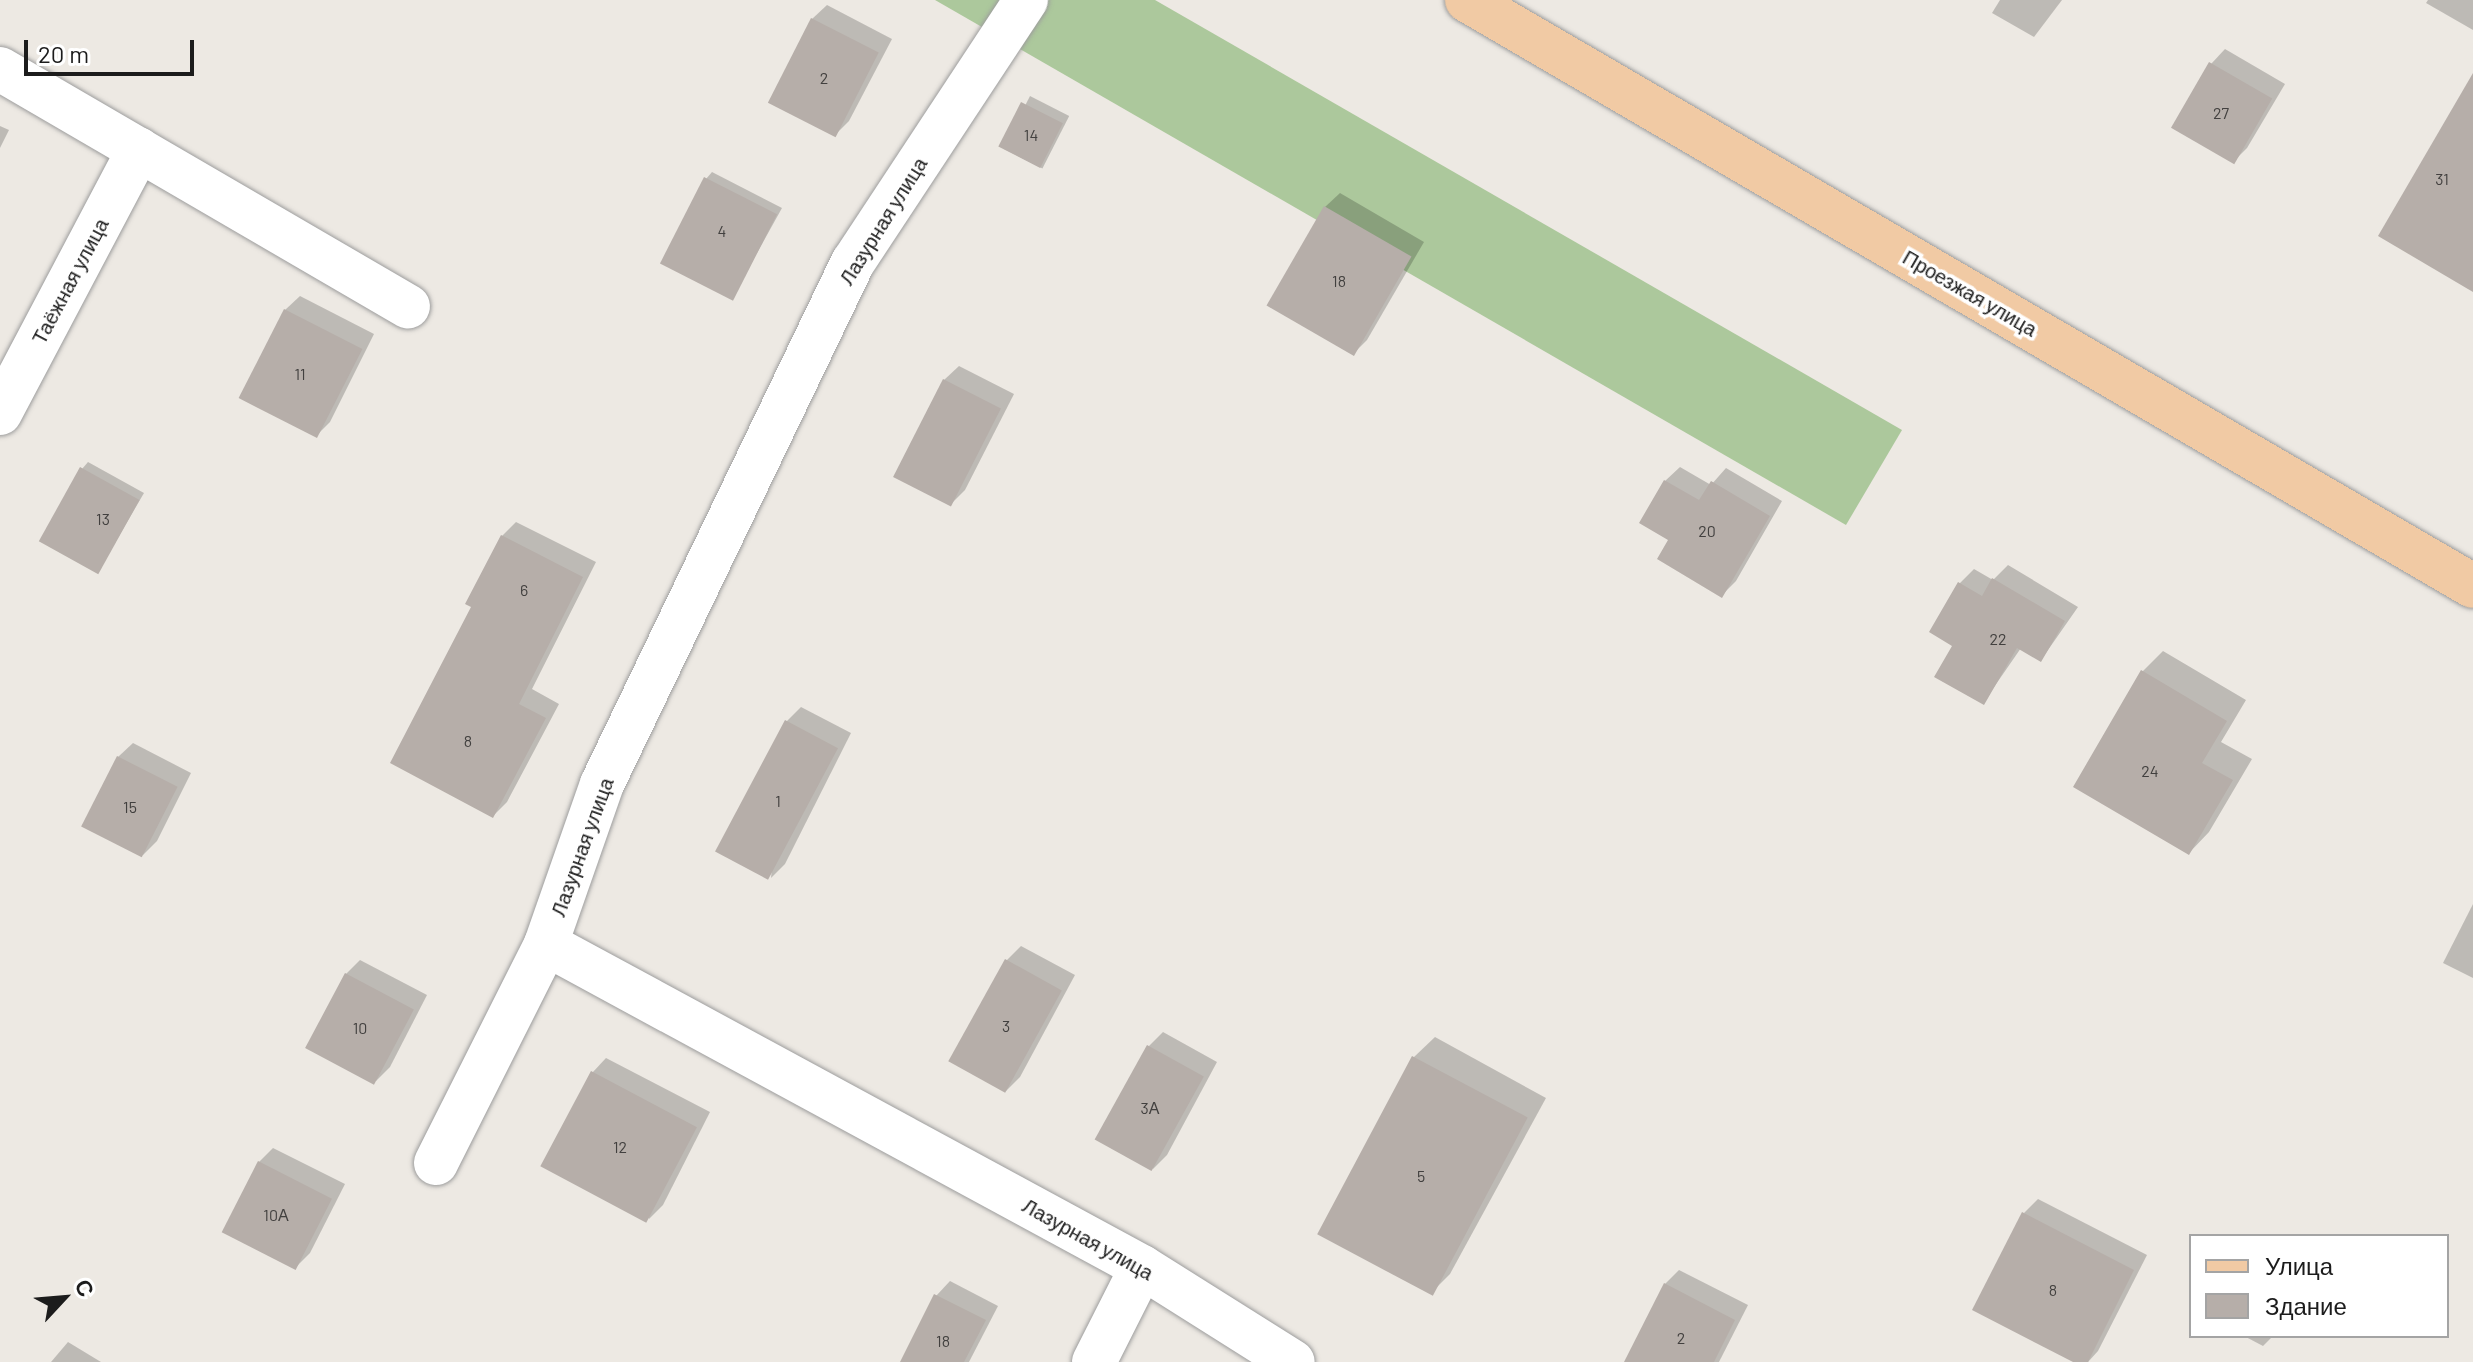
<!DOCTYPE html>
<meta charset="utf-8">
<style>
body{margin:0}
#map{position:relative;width:2473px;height:1362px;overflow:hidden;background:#ede9e3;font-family:Barlow,sans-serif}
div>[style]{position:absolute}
.forest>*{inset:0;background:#acc89c}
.shadow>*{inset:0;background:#0003;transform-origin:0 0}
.building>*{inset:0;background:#b6aea9;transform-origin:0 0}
.roads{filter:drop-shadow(0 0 2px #9d9d9d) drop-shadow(0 0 2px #9d9d9d)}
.minor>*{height:44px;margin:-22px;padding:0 22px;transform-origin:22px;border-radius:22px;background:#fff}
.major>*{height:44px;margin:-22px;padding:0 22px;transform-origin:22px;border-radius:22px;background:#f1caa4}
span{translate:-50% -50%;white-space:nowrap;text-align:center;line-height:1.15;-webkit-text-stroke:7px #fff;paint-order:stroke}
.number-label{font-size:16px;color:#42403f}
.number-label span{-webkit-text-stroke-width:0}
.street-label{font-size:20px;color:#1c1c1c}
.legend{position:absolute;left:2189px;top:1234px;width:260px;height:104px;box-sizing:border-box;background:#fff;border:2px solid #a4a4a4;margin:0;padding:10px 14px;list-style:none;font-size:24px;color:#1c1c1c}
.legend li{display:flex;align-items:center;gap:16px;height:40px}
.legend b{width:40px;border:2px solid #a4a4a4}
.north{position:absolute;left:24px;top:1258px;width:80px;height:80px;-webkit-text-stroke:6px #fff;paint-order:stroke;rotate:64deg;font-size:22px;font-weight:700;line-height:32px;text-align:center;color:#1c1c1c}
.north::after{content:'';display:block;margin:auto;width:28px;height:36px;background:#1c1c1c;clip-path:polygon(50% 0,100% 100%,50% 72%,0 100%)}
.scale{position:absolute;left:24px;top:40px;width:170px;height:36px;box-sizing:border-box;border:4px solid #1c1c1c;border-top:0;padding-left:10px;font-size:24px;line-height:28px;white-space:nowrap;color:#1c1c1c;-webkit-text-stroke:6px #fff;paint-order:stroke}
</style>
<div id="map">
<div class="forest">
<div style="clip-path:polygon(935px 0,1155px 0,1902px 430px,1846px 525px)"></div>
</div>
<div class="shadow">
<div style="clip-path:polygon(2000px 0,2062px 0,2034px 37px,1992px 13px)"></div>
<div style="clip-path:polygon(2428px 0,2473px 0,2473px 30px,2426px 3px)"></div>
<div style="clip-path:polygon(827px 5px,892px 39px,849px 121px,835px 135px,812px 19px)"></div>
<div style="clip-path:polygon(2225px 49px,2285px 84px,2247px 148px,2233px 162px,2211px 64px)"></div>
<div style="left:1030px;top:96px;width:44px;height:59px;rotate:27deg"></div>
<div style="clip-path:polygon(0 126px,9px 130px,0 148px)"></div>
<div style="clip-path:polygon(712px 172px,782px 208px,732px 298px,706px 179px)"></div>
<div style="clip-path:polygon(1340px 193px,1424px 242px,1367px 340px,1353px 354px,1325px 207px)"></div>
<div style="clip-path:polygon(300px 296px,374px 334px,330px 422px,316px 436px,285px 310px)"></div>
<div style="clip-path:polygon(959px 366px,1014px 394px,965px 490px,951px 504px,944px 380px)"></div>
<div style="clip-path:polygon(88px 462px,144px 493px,98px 572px,82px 469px)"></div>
<div style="clip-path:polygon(1680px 467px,1711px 485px,1726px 468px,1782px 501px,1736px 581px,1722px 595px,1665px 481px)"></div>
<div style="clip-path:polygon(516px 522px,596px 562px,532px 689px,559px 704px,507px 802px,493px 816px,474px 606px,502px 536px)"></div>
<div style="clip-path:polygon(2008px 565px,2078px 607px,2041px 660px,2021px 648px,1983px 703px,1955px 645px,1960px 583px,1974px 569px,1993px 580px)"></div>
<div style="clip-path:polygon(2163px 651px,2246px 700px,2221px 742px,2252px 759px,2209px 832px,2189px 853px,2142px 672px)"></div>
<div style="clip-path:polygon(801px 707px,851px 733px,785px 864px,771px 878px,787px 721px)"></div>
<div style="clip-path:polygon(133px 743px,191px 773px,157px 841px,143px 855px,118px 757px)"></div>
<div style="clip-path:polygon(2473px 904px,2473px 978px,2443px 963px)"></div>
<div style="clip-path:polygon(1021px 946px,1075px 975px,1020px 1077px,1006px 1091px,952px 1062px,1007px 960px)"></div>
<div style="clip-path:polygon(360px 960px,427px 995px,390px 1067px,376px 1081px,346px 974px)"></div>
<div style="clip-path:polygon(1163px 1032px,1217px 1062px,1167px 1155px,1153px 1169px,1149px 1046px)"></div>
<div style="clip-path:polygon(1435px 1037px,1546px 1098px,1450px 1274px,1430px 1294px,1414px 1057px)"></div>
<div style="clip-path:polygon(606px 1058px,710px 1112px,663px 1205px,649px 1219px,592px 1073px)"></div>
<div style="clip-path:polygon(273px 1148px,345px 1184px,310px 1253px,296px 1267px,259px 1162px)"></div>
<div style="clip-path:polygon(2038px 1199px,2147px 1255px,2098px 1351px,2088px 1362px,2077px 1362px,2024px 1213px)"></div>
<div style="clip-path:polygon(1679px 1270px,1748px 1305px,1719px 1362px,1643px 1362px,1665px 1284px)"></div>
<div style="clip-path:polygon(950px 1281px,998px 1306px,969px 1362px,902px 1362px,936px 1296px)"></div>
<div style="clip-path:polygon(2244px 1336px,2273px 1336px,2263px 1346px)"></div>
<div style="clip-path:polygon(68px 1342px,101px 1362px,51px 1362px)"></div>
</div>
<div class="building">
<div style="left:811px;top:18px;width:76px;height:95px;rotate:27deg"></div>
<div style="left:2209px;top:62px;width:73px;height:76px;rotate:30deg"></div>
<div style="clip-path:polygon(2473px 73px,2473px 292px,2378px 236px)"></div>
<div style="left:1021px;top:102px;width:47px;height:50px;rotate:27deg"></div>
<div style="left:704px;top:177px;width:82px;height:97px;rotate:27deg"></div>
<div style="left:1324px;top:206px;width:101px;height:115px;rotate:30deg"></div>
<div style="left:284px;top:309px;width:88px;height:100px;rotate:27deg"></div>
<div style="left:943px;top:379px;width:65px;height:110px;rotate:27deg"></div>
<div style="left:80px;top:467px;width:68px;height:85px;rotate:29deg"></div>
<div style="clip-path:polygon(1664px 480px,1699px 500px,1711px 481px,1770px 516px,1722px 598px,1657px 559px,1668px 540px,1639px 523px)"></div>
<div style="clip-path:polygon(501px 535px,583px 577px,519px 704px,546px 718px,493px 818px,390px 763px,471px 607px,465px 604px)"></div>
<div style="clip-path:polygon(1992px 578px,2065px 621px,2041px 662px,2017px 648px,1984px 705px,1934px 677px,1952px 646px,1929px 632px,1958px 582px,1982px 596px)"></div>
<div style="clip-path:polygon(2141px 670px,2227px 721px,2202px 763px,2233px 780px,2189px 855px,2073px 787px)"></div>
<div style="left:785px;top:720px;width:60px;height:149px;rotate:28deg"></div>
<div style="left:117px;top:756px;width:68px;height:79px;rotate:27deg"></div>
<div style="left:1005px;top:959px;width:65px;height:117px;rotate:29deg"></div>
<div style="left:345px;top:973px;width:78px;height:85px;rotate:28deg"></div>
<div style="left:1147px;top:1045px;width:65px;height:108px;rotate:29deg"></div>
<div style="left:1412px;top:1056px;width:131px;height:202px;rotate:28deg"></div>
<div style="left:591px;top:1071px;width:120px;height:108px;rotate:28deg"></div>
<div style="left:258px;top:1161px;width:83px;height:80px;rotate:27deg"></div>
<div style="clip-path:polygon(2022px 1212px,2134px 1270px,2088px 1362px,2073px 1362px,1972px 1310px)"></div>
<div style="clip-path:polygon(1664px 1283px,1735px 1320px,1714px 1362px,1624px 1362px)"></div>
<div style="clip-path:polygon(934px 1294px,986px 1320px,964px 1362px,900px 1362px)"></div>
</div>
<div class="roads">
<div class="minor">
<div style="left:1026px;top:0;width:314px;rotate:123.4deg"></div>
<div style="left:853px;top:262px;width:579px;rotate:115.68deg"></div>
<div style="left:602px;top:784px;width:170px;rotate:109.3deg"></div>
<div style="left:546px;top:944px;width:678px;rotate:28.46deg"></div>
<div style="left:1142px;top:1267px;width:178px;rotate:32.2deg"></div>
<div style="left:0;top:69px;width:472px;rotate:30.2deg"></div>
<div style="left:0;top:413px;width:298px;rotate:-62.2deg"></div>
<div style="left:436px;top:1163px;width:245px;rotate:-63.3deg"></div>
<div style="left:1094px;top:1362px;width:106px;rotate:-63.2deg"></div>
</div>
<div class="major">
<div style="left:1467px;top:0;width:1164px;rotate:30.22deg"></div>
</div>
</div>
<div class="number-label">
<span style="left:824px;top:78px">2</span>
<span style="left:2221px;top:113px">27</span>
<span style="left:1031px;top:135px">14</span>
<span style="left:2442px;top:179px">31</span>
<span style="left:722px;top:231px">4</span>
<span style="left:1339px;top:281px">18</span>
<span style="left:300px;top:374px">11</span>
<span style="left:103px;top:519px">13</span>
<span style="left:1707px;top:531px">20</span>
<span style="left:524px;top:590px">6</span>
<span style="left:1998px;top:639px">22</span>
<span style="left:468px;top:741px">8</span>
<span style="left:2150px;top:771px">24</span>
<span style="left:778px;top:801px">1</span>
<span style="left:130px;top:807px">15</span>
<span style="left:1006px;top:1026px">3</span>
<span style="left:360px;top:1028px">10</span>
<span style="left:1150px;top:1108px">3А</span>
<span style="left:620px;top:1147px">12</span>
<span style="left:1421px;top:1176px">5</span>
<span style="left:276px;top:1215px">10А</span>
<span style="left:2053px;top:1290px">8</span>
<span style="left:1681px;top:1338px">2</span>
<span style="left:943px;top:1341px">18</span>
</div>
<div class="street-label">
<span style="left:883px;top:221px;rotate:-58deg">Лазурная улица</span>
<span style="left:70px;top:281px;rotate:-62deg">Таёжная улица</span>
<span style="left:1970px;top:293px;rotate:30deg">Проезжая улица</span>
<span style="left:582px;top:847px;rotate:-70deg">Лазурная улица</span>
<span style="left:1088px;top:1239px;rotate:29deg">Лазурная улица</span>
</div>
<ul class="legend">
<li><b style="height:10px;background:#f1caa4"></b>Улица</li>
<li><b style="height:22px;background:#b6aea9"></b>Здание</li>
</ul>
<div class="north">С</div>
<div class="scale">20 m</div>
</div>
